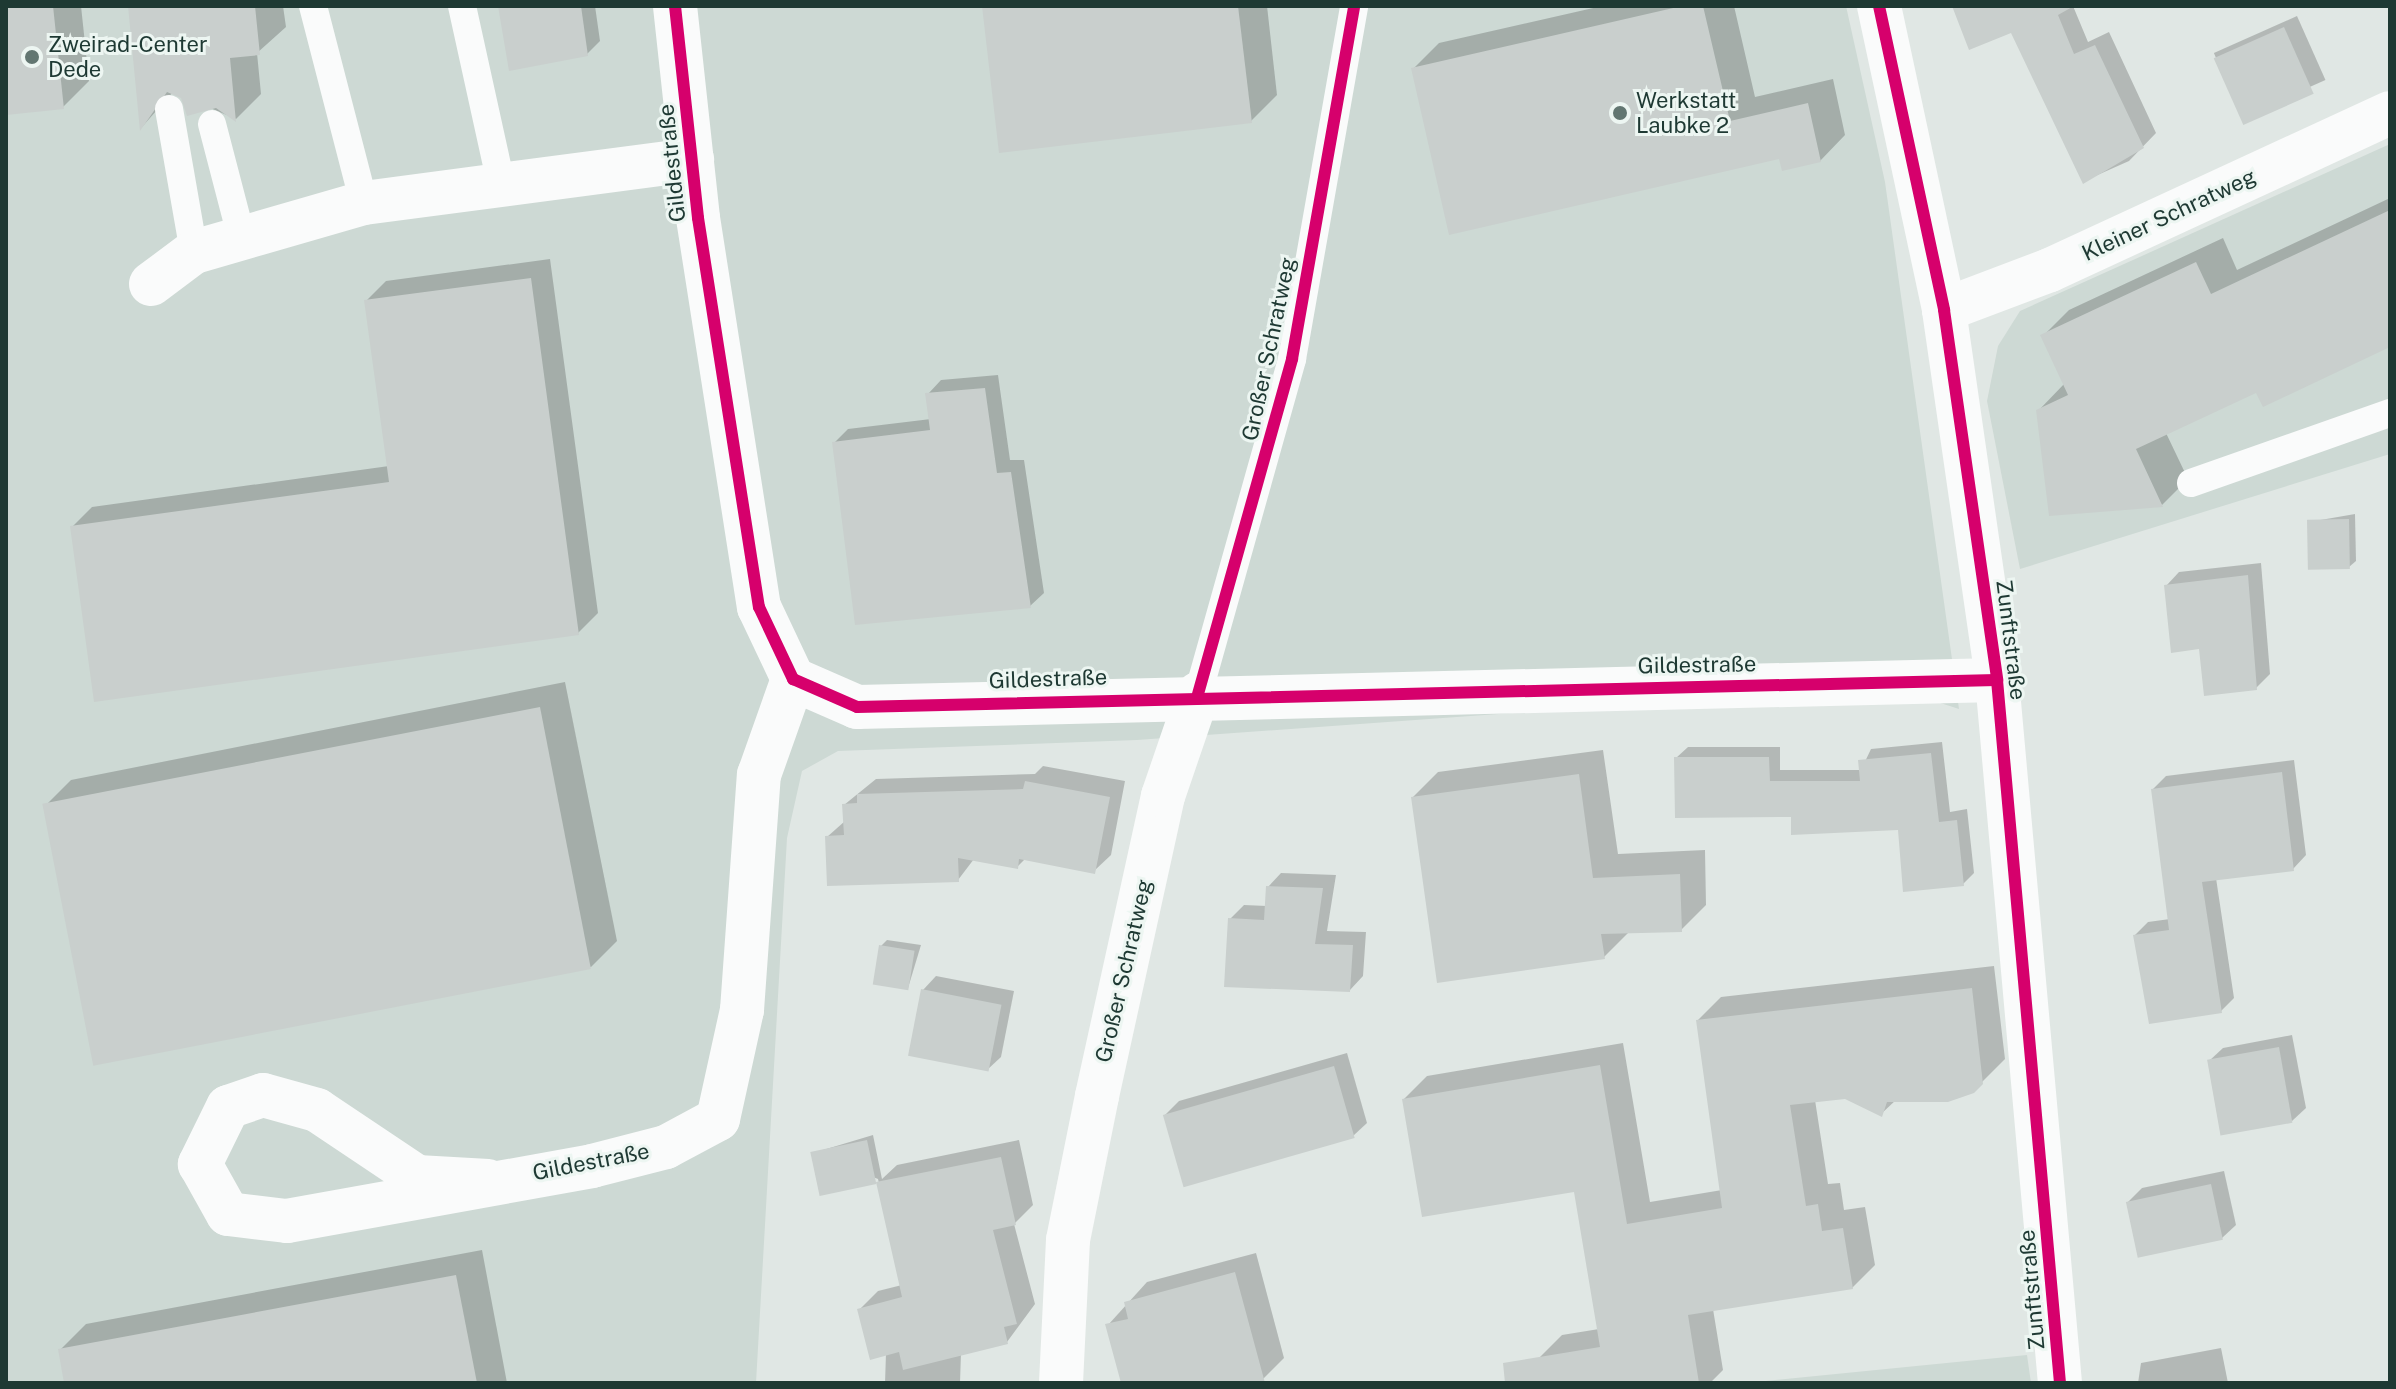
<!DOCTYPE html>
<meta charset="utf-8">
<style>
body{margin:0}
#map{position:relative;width:2396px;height:1389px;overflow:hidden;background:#e0e7e4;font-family:"Public Sans",sans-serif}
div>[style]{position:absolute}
.built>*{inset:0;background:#cdd9d4}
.shadow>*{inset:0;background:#0003;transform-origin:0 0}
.building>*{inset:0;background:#c9cfcd;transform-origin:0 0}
.service>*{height:28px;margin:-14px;padding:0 14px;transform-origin:14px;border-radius:14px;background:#fafbfb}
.minor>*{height:44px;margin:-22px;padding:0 22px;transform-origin:22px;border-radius:22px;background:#fafbfb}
.cycleway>*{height:12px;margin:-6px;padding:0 6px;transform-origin:6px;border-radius:6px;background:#d6006c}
.dots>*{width:22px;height:22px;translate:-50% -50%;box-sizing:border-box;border:4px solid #edf6f2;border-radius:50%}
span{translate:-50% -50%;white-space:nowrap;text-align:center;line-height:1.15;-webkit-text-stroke:6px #edf6f2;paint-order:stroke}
.poi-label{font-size:22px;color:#1e3933}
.left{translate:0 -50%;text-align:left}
.street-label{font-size:22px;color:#1e3933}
.frame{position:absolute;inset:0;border:8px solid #1e3933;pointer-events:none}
</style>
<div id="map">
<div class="built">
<div style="clip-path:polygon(6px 6px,1846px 6px,1885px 182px,1959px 709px,1925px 698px,1597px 707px,1137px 740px,838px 751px,802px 771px,787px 838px,756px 1383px,6px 1383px)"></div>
<div style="clip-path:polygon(2390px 144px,2390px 454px,2020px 569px,1987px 401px,1998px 346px,2020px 311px)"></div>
<div style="clip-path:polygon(2027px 1355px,2031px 1383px,1746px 1383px)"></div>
</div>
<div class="shadow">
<div style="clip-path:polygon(6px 6px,81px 6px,89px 81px,63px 107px,6px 113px)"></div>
<div style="clip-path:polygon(130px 6px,283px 6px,286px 27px,257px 53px,261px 94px,236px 119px,173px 92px,142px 127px)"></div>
<div style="clip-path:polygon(500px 6px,595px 6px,600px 41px,587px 54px)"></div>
<div style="clip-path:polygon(984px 6px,1267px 6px,1277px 95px,1251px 121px)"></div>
<div style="clip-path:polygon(1602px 6px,1734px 6px,1755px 97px,1833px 79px,1845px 135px,1820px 161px,1781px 157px,1413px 69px,1439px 43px)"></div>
<div style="clip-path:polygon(1954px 6px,2073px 6px,2088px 42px,2109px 32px,2156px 133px,2129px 161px,2084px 181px,2012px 31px)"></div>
<div style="left:2297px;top:16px;width:70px;height:91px;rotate:66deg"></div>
<div style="clip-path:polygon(2390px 198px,2390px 345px,2257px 390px,2166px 433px,2188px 479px,2162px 505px,2038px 411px,2065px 383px,2043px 336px,2069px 310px,2223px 238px,2237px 270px)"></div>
<div style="clip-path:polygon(550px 259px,598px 613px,578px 633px,72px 527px,92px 507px,389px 466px,366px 301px,386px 281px)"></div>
<div style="clip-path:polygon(998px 375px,1010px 460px,1024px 460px,1044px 593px,1030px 606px,834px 443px,848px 429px,931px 419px,928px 394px,941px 380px)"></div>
<div style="clip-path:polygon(2355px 514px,2356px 561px,2349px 567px,2309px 522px)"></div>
<div style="clip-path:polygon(2261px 563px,2270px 674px,2256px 688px,2200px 647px,2166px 586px,2179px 572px)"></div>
<div style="clip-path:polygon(565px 682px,617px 941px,591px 967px,45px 806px,71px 780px)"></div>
<div style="clip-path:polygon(1942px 742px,1950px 812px,1967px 809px,1974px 873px,1963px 884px,1899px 828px,1793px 815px,1676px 758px,1688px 747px,1780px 747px,1780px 770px,1861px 770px,1871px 749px)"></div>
<div style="clip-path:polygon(1603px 750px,1618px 854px,1705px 850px,1706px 905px,1681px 930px,1630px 931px,1604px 957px,1413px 797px,1438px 772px)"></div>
<div style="clip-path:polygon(2294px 760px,2306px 855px,2293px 869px,2216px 878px,2234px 998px,2221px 1011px,2135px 935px,2148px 922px,2170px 919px,2153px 789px,2166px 776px)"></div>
<div style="clip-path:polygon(1043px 766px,1125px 781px,1111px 855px,1094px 871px,1026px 858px,1017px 867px,974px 859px,958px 880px,827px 837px,845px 821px,844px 805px,876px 779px,1035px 774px)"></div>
<div style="clip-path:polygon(1281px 873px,1336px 875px,1327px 931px,1366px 932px,1363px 976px,1350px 990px,1230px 919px,1244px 905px,1267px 906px,1268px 887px)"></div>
<div style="clip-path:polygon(887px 940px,921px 945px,908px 988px,881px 946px)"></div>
<div style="clip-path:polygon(1994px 966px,2005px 1059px,1973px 1091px,1896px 1100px,1881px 1114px,1845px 1097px,1815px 1100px,1828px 1184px,1840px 1183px,1844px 1210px,1865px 1207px,1875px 1265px,1852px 1288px,1713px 1309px,1723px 1370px,1710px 1383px,1543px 1383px,1539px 1358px,1562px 1335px,1599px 1329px,1575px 1189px,1404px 1099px,1427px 1076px,1623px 1043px,1650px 1202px,1722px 1190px,1698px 1020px,1721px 997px)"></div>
<div style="clip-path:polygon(936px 976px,1014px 991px,1001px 1057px,987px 1070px,923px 990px)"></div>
<div style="clip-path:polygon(2292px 1035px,2306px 1108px,2292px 1121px,2209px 1061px,2223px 1048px)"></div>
<div style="clip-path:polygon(1347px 1053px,1367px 1123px,1353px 1136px,1165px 1115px,1179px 1101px)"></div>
<div style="clip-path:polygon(873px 1135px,882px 1179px,897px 1165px,1019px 1140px,1033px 1205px,1014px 1224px,1035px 1304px,1007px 1342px,961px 1353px,960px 1383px,885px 1383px,886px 1353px,860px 1309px,878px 1291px,902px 1285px,878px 1179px,813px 1153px)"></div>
<div style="clip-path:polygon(2224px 1171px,2236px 1225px,2222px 1238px,2128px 1202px,2142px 1188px)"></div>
<div style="clip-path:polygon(482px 1250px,507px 1383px,66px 1383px,60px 1350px,86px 1324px)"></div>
<div style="clip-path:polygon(1256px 1253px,1284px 1358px,1263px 1379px,1123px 1383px,1108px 1325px,1147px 1282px)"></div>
<div style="clip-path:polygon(2221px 1348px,2228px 1383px,2138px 1383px,2141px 1363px)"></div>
</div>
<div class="building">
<div style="clip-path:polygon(6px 6px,53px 6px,64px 109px,6px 115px)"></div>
<div style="clip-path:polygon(128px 6px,255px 6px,260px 55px,230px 58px,236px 122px,216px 108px,187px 116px,181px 98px,167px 92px,140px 131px)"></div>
<div style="clip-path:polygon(498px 6px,581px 6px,588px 56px,509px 71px)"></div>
<div style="clip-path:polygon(982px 6px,1238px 6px,1252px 123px,999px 153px)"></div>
<div style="clip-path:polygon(1682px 6px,1703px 6px,1730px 121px,1808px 103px,1821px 162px,1782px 171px,1779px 159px,1449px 235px,1411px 68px)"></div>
<div style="clip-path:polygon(1952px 6px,2074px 6px,2058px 15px,2074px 54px,2095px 45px,2144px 148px,2083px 184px,2011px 33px,1969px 50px)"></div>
<div style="left:2284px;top:27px;width:73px;height:77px;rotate:66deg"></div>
<div style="clip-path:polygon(2390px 210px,2390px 347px,2263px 407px,2256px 393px,2136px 449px,2163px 507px,2049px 516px,2036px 410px,2068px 395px,2040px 335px,2196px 262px,2211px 294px)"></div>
<div style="clip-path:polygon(531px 278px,579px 635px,94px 702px,70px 526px,389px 482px,364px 300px)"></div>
<div style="clip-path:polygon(985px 388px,997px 473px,1011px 472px,1031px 608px,855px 625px,832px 442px,930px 430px,925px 393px)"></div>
<div style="left:2349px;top:519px;width:50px;height:42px;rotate:89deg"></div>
<div style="clip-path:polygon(2248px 575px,2257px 690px,2204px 696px,2199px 649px,2171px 653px,2164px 585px)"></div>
<div style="left:540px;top:707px;width:267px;height:507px;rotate:79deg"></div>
<div style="clip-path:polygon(1931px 753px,1939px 822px,1957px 820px,1964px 886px,1903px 892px,1898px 830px,1791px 835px,1791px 817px,1675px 818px,1674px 757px,1769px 757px,1770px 781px,1860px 781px,1858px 760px)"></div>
<div style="clip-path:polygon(2282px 772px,2294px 871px,2202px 882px,2222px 1013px,2149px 1024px,2133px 935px,2169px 930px,2151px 789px)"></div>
<div style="clip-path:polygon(1579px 774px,1593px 878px,1680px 874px,1682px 932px,1601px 934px,1605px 959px,1437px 983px,1411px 797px)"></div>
<div style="clip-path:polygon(1025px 781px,1110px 797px,1095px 874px,1019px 859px,1018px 869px,958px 858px,959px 882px,827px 886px,825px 836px,844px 835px,842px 804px,857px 803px,857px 794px,1023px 789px)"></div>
<div style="clip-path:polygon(1266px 886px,1323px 888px,1315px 944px,1353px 945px,1350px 992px,1224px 987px,1228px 918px,1264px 920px)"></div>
<div style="left:879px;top:945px;width:36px;height:40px;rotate:9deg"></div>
<div style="clip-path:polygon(1972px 988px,1983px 1084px,1974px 1093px,1948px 1102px,1887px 1102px,1882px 1117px,1845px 1099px,1790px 1105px,1806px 1206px,1818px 1204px,1822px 1231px,1843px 1228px,1853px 1289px,1688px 1315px,1699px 1383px,1505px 1383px,1503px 1363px,1600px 1347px,1574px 1192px,1422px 1217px,1402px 1099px,1600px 1065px,1627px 1224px,1722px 1208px,1696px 1020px)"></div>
<div style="left:921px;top:989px;width:82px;height:68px;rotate:11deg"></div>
<div style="left:2279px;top:1047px;width:77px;height:73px;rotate:80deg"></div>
<div style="left:1334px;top:1066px;width:75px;height:178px;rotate:74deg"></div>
<div style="left:867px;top:1140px;width:45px;height:58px;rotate:78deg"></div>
<div style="clip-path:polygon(1001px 1157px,1016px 1225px,993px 1230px,1017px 1324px,1004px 1327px,1008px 1344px,903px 1370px,899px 1352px,870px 1360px,857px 1309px,902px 1297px,876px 1182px)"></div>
<div style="left:2211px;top:1184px;width:57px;height:87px;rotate:78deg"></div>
<div style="clip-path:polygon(1235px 1272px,1265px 1383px,1121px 1383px,1105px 1324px,1128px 1319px,1124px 1302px)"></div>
<div style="clip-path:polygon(456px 1275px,477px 1383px,64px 1383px,58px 1349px)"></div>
</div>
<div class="service">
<div style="left:313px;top:6px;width:203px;rotate:75.5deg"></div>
<div style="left:462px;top:6px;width:186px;rotate:77.6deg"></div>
<div style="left:169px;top:109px;width:145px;rotate:80.1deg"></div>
<div style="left:212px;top:124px;width:115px;rotate:75.4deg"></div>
<div style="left:2191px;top:483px;width:211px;rotate:-19.4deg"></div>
<div style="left:1198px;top:694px;width:348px;rotate:-74.3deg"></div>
<div style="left:1292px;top:359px;width:358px;rotate:-80deg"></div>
</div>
<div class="minor">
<div style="left:675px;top:6px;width:213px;rotate:83.8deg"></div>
<div style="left:698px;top:218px;width:394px;rotate:81.1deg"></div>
<div style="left:759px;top:607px;width:80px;rotate:64.7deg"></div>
<div style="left:793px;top:679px;width:70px;rotate:23.6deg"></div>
<div style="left:857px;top:707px;width:1140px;rotate:-1.36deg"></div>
<div style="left:1879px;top:6px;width:311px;rotate:77.9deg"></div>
<div style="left:1944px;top:310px;width:374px;rotate:81.8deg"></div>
<div style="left:1997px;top:680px;width:706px;rotate:84.88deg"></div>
<div style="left:151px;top:284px;width:54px;rotate:-36.7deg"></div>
<div style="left:194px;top:252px;width:177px;rotate:-16.1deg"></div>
<div style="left:364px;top:203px;width:331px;rotate:-7.5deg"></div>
<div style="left:1944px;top:310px;width:113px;rotate:-20.7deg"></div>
<div style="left:2050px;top:270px;width:374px;rotate:-24.8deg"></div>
<div style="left:488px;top:1181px;width:71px;rotate:-176.8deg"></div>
<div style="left:417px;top:1177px;width:120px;rotate:-146.2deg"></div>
<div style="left:317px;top:1110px;width:56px;rotate:-164.5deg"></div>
<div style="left:263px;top:1095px;width:37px;rotate:161deg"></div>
<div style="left:228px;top:1107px;width:64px;rotate:116.2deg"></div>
<div style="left:200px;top:1164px;width:57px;rotate:60.8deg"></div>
<div style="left:228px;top:1214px;width:59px;rotate:6.8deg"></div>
<div style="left:287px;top:1221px;width:310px;rotate:-10.2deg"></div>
<div style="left:592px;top:1166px;width:76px;rotate:-14.4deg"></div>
<div style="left:666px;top:1147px;width:59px;rotate:-28.3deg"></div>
<div style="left:718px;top:1119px;width:112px;rotate:-77.6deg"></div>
<div style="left:742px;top:1010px;width:236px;rotate:-85.9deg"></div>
<div style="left:759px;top:775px;width:102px;rotate:-70.5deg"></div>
<div style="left:1061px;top:1383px;width:143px;rotate:-87.2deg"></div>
<div style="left:1068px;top:1240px;width:147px;rotate:-78.6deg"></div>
<div style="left:1097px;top:1096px;width:307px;rotate:-77.6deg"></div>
<div style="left:1163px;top:796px;width:108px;rotate:-71.1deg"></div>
</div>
<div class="cycleway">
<div style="left:675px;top:6px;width:213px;rotate:83.8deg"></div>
<div style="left:698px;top:218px;width:394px;rotate:81.1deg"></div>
<div style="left:759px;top:607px;width:80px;rotate:64.7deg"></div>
<div style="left:793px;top:679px;width:70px;rotate:23.6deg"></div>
<div style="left:857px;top:707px;width:1140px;rotate:-1.36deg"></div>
<div style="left:1879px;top:6px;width:311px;rotate:77.9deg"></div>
<div style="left:1944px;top:310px;width:374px;rotate:81.8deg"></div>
<div style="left:1997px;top:680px;width:706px;rotate:84.88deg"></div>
<div style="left:1198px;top:694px;width:348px;rotate:-74.3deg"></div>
<div style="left:1292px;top:359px;width:358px;rotate:-80deg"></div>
</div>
<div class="dots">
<div style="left:32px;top:57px;background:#627671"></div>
<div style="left:1620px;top:113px;background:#627671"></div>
</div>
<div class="poi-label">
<span class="left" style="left:48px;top:57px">Zweirad-Center<br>Dede</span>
<span class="left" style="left:1636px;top:113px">Werkstatt<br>Laubke 2</span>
</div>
<div class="street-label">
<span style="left:672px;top:163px;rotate:-96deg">Gildestraße</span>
<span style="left:2169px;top:215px;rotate:-25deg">Kleiner Schratweg</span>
<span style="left:1269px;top:349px;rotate:-78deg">Großer Schratweg</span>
<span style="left:2011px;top:640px;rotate:83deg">Zunftstraße</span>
<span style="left:1697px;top:665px;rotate:-1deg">Gildestraße</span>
<span style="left:1048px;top:679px;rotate:-2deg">Gildestraße</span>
<span style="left:1124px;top:971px;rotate:-77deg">Großer Schratweg</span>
<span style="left:591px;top:1162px;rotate:-11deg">Gildestraße</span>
<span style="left:2032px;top:1290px;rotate:-95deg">Zunftstraße</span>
</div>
<div class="frame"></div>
</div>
